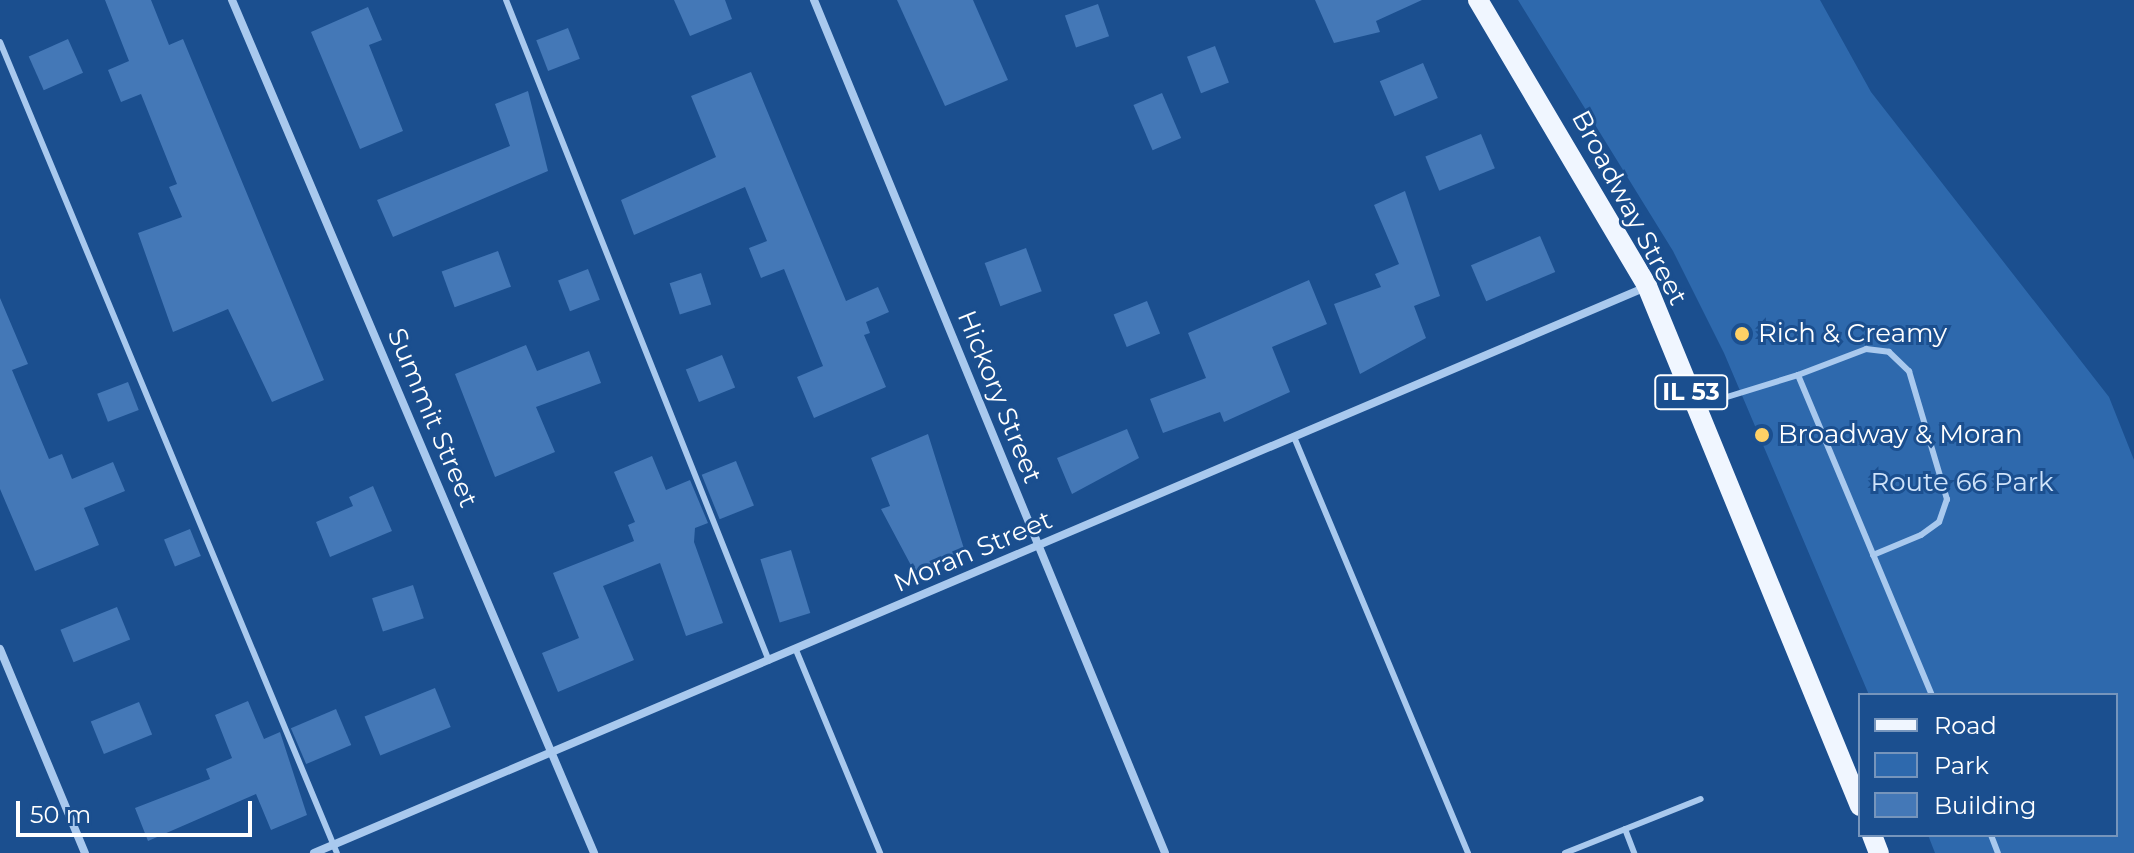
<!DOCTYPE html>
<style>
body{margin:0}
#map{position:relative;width:2134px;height:853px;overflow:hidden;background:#1b4f8f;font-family:Montserrat,sans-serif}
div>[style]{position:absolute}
.green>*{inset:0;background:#2e69ad}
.building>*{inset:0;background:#4478b7;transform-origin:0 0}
.service>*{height:6px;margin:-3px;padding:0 3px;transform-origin:3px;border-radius:3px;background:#a9c9ee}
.minor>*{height:8px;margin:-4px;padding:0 4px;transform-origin:4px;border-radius:4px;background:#a9c9ee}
.primary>*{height:20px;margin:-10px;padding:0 10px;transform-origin:10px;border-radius:10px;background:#f0f6ff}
.dots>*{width:22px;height:22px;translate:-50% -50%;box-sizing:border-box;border:4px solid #1b4f8f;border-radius:50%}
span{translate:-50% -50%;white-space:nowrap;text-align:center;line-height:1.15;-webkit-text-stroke:6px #1b4f8f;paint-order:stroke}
.shield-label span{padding:2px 6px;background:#1b4f8f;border:2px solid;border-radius:6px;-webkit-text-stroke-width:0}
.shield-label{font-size:24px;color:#fff;font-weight:700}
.street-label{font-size:26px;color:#fff}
.poi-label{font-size:26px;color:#fff}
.left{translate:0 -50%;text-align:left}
.park-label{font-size:26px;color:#cfe3fa}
.legend{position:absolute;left:1858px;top:693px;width:260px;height:144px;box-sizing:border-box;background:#1b4f8f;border:2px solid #7695bc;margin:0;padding:10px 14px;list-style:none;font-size:24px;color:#fff}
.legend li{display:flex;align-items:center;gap:16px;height:40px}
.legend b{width:40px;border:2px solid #7695bc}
.scale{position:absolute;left:16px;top:801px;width:236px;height:36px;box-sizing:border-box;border:4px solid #fff;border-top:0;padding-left:10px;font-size:24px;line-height:28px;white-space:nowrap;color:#fff;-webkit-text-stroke:6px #1b4f8f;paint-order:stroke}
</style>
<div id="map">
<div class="green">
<div style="clip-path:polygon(1518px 0,1820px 0,1871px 92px,2109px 397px,2134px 460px,2134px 853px,1935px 853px,1928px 835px,2116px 835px,2116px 695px,1869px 695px,1724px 353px,1673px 251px)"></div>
</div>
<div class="building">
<div style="clip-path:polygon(105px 0,151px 0,169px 45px,183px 39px,324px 380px,272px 402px,228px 309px,173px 332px,138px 233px,182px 217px,169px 187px,177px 184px,141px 94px,121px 102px,108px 70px,129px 61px)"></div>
<div style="clip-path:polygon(674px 0,725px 0,732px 19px,690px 36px)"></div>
<div style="clip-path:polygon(897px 0,973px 0,1008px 80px,945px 106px)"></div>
<div style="clip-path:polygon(1315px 0,1422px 0,1376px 21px,1380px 32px,1334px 43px)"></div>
<div style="left:1098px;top:4px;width:34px;height:35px;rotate:71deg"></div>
<div style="clip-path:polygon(368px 7px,382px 40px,369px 45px,403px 131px,360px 149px,311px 32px)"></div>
<div style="left:568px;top:28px;width:33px;height:34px;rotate:69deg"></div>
<div style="left:68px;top:39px;width:37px;height:43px;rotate:66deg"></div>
<div style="left:1215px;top:46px;width:39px;height:30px;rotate:69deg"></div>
<div style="left:1423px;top:63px;width:38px;height:47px;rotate:67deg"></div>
<div style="clip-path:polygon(751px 72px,846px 301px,878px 287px,889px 312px,866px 322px,870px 333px,864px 335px,886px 387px,814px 418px,797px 377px,823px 366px,784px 269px,761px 278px,749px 248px,767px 241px,745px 187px,634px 235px,621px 200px,716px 157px,691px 96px)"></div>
<div style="clip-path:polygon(528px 91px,548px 171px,393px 237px,377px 200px,510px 146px,495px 104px)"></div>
<div style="left:1162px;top:93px;width:49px;height:31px;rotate:67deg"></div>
<div style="left:1481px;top:134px;width:37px;height:60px;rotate:68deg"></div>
<div style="clip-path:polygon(1405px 191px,1440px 296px,1414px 306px,1426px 338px,1360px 374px,1334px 304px,1381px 287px,1375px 274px,1399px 264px,1374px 205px)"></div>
<div style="left:1540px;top:236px;width:39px;height:75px;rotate:67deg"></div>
<div style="left:1026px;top:248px;width:46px;height:44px;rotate:70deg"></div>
<div style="left:498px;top:251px;width:38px;height:60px;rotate:70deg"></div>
<div style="left:588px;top:269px;width:33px;height:32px;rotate:69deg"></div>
<div style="left:701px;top:273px;width:33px;height:33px;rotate:72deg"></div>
<div style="clip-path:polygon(1309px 280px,1327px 324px,1272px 347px,1290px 392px,1224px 422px,1220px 412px,1163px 433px,1150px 399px,1206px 378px,1188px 333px)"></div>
<div style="clip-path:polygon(0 298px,28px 364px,12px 370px,49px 459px,62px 454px,72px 479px,113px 462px,125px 491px,84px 508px,99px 545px,35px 571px,0 489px)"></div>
<div style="left:1147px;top:301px;width:35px;height:36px;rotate:68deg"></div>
<div style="clip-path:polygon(526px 345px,537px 371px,589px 351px,601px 383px,536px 407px,555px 452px,495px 477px,455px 374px)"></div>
<div style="left:722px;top:355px;width:35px;height:39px;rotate:68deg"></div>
<div style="left:128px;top:382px;width:30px;height:33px;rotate:69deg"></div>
<div style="clip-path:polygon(1127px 429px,1139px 458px,1072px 494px,1057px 458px)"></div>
<div style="clip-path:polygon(928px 434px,965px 552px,914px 571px,881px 509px,890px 506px,871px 458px)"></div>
<div style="clip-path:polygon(652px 456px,666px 490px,690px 480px,708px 523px,695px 528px,694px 542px,723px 623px,686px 636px,660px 563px,603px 586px,634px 660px,558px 692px,542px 653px,579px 638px,553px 573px,634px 541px,628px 525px,635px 522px,614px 472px)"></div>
<div style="left:736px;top:461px;width:48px;height:37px;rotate:68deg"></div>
<div style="clip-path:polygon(373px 486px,392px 531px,330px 557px,316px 522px,353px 506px,349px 497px)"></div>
<div style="left:190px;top:529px;width:29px;height:28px;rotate:68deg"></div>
<div style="left:791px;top:550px;width:66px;height:32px;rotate:73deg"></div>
<div style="left:413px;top:585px;width:35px;height:43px;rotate:72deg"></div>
<div style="left:117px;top:607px;width:35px;height:61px;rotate:68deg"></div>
<div style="left:435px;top:688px;width:42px;height:76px;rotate:68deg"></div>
<div style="clip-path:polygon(248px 701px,264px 739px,280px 732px,307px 815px,271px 830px,256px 794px,148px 841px,135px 808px,210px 779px,206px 769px,232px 758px,215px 715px)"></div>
<div style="left:139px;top:702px;width:35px;height:52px;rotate:68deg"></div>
<div style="left:336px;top:709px;width:39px;height:49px;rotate:67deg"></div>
</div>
<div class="service">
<div style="left:506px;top:0;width:711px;rotate:68.3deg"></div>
<div style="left:0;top:42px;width:878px;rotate:67.44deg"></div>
<div style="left:1798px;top:375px;width:73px;rotate:-20.9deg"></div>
<div style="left:1866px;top:349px;width:23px;rotate:7deg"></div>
<div style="left:1889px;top:352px;width:28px;rotate:44deg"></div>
<div style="left:1909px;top:371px;width:134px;rotate:73.5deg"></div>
<div style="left:1947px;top:499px;width:24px;rotate:109deg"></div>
<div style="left:1939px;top:522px;width:22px;rotate:144deg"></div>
<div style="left:1921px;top:535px;width:52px;rotate:157.4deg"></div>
<div style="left:1701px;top:405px;width:102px;rotate:-17.2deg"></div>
<div style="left:1798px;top:375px;width:347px;rotate:67.3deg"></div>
<div style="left:1294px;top:437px;width:451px;rotate:67.3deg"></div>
<div style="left:796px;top:650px;width:220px;rotate:67.5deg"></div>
<div style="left:1625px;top:829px;width:26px;rotate:69deg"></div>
<div style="left:1991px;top:835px;width:19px;rotate:69deg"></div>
<div style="left:1565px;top:853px;width:146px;rotate:-21.7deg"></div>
</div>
<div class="minor">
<div style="left:232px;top:0;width:927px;rotate:67deg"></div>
<div style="left:814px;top:0;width:922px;rotate:67.63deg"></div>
<div style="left:0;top:649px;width:221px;rotate:67.4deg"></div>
<div style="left:314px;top:853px;width:1447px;rotate:-23.02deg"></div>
</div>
<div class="primary">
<div style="left:1478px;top:0;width:332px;rotate:59.4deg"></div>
<div style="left:1647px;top:286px;width:562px;rotate:67.73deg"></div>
<div style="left:1872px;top:835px;width:19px;rotate:69deg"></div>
</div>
<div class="dots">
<div style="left:1742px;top:334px;background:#ffd166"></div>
<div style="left:1762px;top:435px;background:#ffd166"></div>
</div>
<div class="shield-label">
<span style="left:1691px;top:392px">IL 53</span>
</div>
<div class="street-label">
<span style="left:1629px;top:208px;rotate:62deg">Broadway Street</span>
<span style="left:999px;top:397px;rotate:68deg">Hickory Street</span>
<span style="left:432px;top:418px;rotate:67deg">Summit Street</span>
<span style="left:973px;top:552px;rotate:-23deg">Moran Street</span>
</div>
<div class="poi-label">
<span class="left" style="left:1758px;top:334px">Rich &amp; Creamy</span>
<span class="left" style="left:1778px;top:435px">Broadway &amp; Moran</span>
</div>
<div class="park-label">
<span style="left:1962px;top:483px">Route 66 Park</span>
</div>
<ul class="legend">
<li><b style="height:10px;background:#f0f6ff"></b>Road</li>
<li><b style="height:22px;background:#2e69ad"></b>Park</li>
<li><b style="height:22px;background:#4478b7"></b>Building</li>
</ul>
<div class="scale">50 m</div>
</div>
